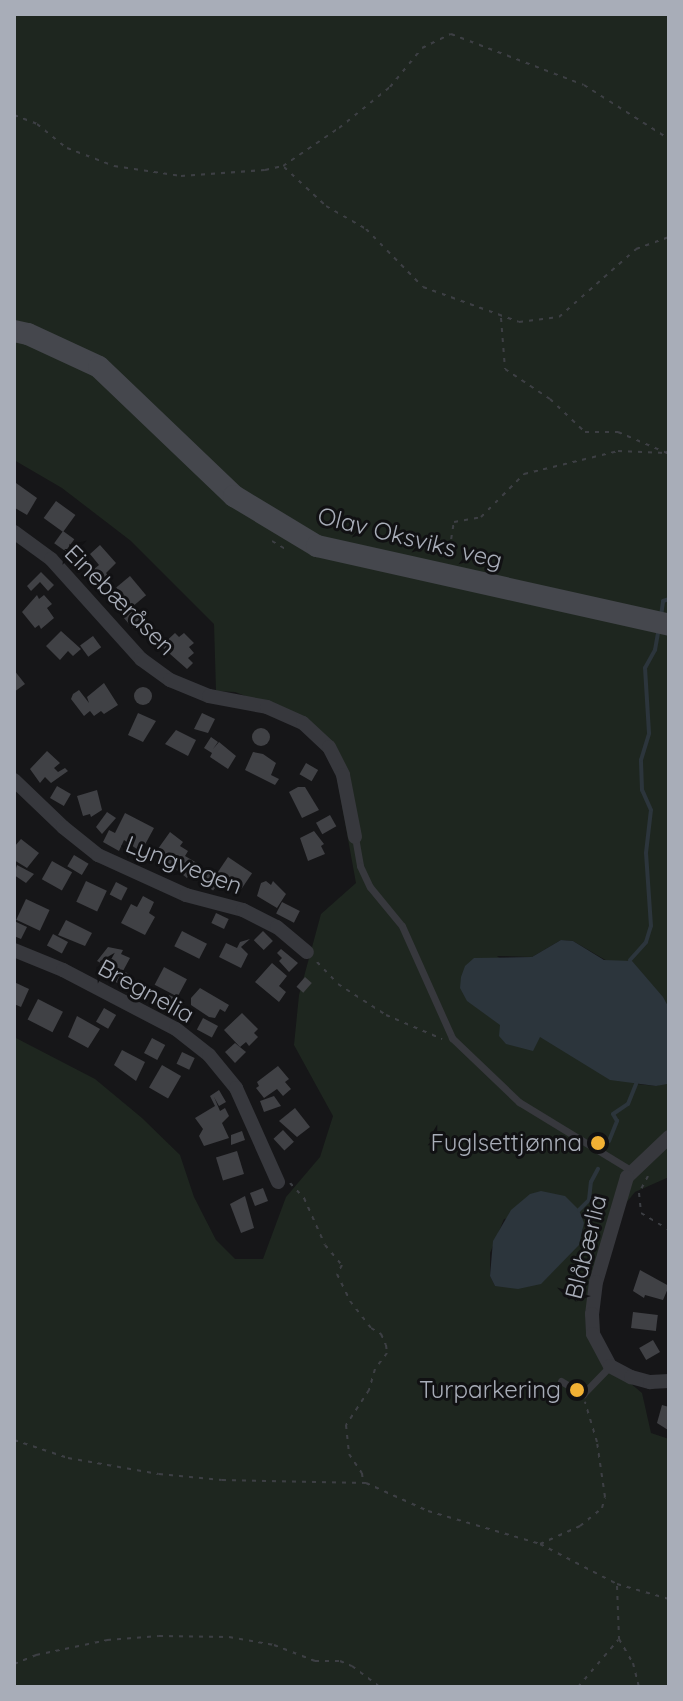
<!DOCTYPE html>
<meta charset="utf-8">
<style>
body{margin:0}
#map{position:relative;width:683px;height:1701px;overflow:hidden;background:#161618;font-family:Quicksand,sans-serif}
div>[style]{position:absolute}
.green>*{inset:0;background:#1e261f}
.water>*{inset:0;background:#2c353c}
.stream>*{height:4px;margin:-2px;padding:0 2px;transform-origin:2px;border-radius:2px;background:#2c353c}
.building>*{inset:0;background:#404145;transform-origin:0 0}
.round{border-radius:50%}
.path>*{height:2px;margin-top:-1px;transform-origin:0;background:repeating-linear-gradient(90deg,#3d3f44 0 4px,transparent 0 10px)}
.lane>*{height:7px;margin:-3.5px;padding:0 3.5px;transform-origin:3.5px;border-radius:3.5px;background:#37383d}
.street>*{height:14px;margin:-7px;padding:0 7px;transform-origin:7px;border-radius:7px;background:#37383d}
.secondary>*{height:22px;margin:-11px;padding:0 11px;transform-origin:11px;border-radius:11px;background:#45474d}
.dots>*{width:22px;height:22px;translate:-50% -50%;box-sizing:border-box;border:4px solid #111113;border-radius:50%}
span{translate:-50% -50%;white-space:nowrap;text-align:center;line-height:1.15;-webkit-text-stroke:6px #111113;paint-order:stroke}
.street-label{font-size:24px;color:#a8adb8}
.poi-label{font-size:24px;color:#a8adb8}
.right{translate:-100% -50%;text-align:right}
.frame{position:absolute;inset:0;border:16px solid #a8adb8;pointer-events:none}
</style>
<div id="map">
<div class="green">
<div style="clip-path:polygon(evenodd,14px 14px,669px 14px,669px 1008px,655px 989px,573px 941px,561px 940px,532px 957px,497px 956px,636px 1084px,656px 1086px,669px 1082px,669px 1177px,635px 1192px,617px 1214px,596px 1279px,600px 1335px,617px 1372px,642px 1393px,651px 1433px,669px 1439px,669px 1687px,14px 1687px,14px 1037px,95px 1079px,142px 1118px,180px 1155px,194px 1197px,216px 1240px,235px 1259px,263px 1259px,286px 1197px,320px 1157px,333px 1116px,294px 1045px,299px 995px,321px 914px,356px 883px,332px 751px,259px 701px,235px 692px,216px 691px,214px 624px,131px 541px,62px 488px,14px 460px,14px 14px,579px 1210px,584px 1235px,495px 1286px,490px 1276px,490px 1253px,504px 1219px,579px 1210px)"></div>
</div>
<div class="water">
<div style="clip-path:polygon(561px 940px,573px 941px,604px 960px,632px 961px,663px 997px,669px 1008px,667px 1084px,656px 1086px,610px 1080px,540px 1037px,533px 1051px,506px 1044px,499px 1036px,500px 1025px,467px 1001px,460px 988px,461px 977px,465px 966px,474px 958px,532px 957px)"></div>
<div style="clip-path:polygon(541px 1191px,565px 1196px,579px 1210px,584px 1223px,579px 1245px,541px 1284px,518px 1289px,495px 1286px,490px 1276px,493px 1241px,511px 1210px,530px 1194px)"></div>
</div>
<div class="stream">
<div style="left:661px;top:616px;width:15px;rotate:-82deg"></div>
<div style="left:663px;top:601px;width:6px;rotate:-18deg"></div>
<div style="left:630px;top:960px;width:24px;rotate:-48deg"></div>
<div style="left:646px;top:942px;width:17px;rotate:-73deg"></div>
<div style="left:651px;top:926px;width:73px;rotate:-93.9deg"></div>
<div style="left:646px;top:853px;width:43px;rotate:-83.4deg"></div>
<div style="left:651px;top:810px;width:22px;rotate:-114deg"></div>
<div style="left:642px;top:790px;width:30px;rotate:-92deg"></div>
<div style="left:641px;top:760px;width:28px;rotate:-73deg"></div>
<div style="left:649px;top:733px;width:65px;rotate:-93.5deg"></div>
<div style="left:645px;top:668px;width:21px;rotate:-61deg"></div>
<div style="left:655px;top:650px;width:22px;rotate:-80deg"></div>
<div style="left:609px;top:1141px;width:22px;rotate:-68deg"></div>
<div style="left:617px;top:1121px;width:8px;rotate:-120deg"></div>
<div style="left:613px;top:1114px;width:18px;rotate:-34deg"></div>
<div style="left:628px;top:1104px;width:22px;rotate:-68deg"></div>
<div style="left:579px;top:1210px;width:14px;rotate:-45deg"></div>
<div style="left:589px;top:1200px;width:18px;rotate:-84deg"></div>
<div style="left:591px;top:1182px;width:15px;rotate:-62deg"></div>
</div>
<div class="building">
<div style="clip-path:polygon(16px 483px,37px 498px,27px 515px,15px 508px)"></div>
<div style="left:56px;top:501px;width:24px;height:21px;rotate:36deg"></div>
<div style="left:63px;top:531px;width:14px;height:15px;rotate:36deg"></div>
<div style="clip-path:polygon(100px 545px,116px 563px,106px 573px,109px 577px,99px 586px,88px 574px,99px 565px,90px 554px)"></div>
<div style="clip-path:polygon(41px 572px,54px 585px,48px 591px,40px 582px,31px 591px,27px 586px)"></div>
<div style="left:130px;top:576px;width:25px;height:18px;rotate:50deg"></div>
<div style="clip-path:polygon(37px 595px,39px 599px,44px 595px,52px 604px,47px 608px,54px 618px,41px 629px,39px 625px,35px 628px,22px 612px)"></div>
<div style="left:133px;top:607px;width:16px;height:14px;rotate:50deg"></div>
<div style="clip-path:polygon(61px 631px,81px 649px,73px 656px,68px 651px,60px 660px,46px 646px)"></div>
<div style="clip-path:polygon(175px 633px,179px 637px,184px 633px,194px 643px,189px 647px,194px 653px,188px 658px,193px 663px,187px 669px,161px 646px)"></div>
<div style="left:93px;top:636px;width:14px;height:16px;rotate:54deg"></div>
<div style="clip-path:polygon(14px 670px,25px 684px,14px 692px)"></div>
<div style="clip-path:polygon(104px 683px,118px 705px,104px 714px,101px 711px,94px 716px,90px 711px,84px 716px,71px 699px,73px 694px,79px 690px,89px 703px,87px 697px)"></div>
<div class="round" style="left:134px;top:687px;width:18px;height:18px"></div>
<div style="clip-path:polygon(138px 713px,156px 721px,143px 742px,128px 735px)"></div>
<div style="clip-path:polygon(202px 713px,215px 719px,208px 733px,194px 729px)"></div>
<div class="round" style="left:252px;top:728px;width:18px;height:18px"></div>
<div style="clip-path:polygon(176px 730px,196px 740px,188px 756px,165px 744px)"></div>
<div style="clip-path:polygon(211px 737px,218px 742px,213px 749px,219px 742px,236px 756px,228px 769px,210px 757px,212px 753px,204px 748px)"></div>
<div style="clip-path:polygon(47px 751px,60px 763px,54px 768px,58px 772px,65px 768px,68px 771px,51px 783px,45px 777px,40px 783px,30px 769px)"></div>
<div style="clip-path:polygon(253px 752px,263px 754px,276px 763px,271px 775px,279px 779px,275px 785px,245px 770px)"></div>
<div style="left:306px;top:763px;width:14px;height:13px;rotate:30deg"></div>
<div style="left:57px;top:786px;width:16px;height:14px;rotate:30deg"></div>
<div style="clip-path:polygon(298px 787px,305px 787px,319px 810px,302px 818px,289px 792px)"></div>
<div style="clip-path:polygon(97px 790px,102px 810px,91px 817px,90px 814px,83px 816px,77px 796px)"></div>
<div style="clip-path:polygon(107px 812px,116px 818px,102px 834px,96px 827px)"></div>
<div style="clip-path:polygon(125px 813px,154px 828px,141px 852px,124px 840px,119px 851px,103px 842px,109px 830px,115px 833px)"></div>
<div style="left:330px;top:815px;width:13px;height:16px;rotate:61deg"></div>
<div style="clip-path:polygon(314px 831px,324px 844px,321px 846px,325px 854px,308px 861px,300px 838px)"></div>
<div style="clip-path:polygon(170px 832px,183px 842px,180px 846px,188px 851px,185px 856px,197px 863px,187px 878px,155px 853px)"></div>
<div style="clip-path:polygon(21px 839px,39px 853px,27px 868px,14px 860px,14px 847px)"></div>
<div style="left:74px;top:855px;width:17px;height:13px;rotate:31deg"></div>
<div style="left:228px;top:857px;width:29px;height:19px;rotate:34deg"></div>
<div style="left:52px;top:861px;width:23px;height:21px;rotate:29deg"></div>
<div style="clip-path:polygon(17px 865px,34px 874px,26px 883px,14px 875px)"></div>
<div style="left:210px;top:871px;width:14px;height:14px;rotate:36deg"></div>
<div style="left:86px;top:881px;width:23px;height:23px;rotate:25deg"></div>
<div style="clip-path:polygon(266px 881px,271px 885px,273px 881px,286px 894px,277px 908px,257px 896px,261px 883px)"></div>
<div style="left:116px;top:882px;width:13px;height:14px;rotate:27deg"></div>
<div style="clip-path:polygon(143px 896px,154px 902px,149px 913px,155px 917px,145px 935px,121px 923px,131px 904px,137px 907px)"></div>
<div style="left:26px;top:899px;width:26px;height:23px;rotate:25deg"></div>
<div style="left:282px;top:902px;width:20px;height:13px;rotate:27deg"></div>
<div style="left:216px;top:913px;width:14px;height:11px;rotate:25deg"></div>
<div style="clip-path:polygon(66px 920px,92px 933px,85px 946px,58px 935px)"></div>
<div style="clip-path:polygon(14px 921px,27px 927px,21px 939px,14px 936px)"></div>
<div style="left:182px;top:931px;width:28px;height:17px;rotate:27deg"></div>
<div style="left:263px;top:931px;width:14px;height:13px;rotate:45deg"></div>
<div style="left:53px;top:934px;width:17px;height:13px;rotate:28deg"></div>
<div style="clip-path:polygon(250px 939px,241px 947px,248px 954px,241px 968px,219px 957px,226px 943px,237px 948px,240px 942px)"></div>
<div style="clip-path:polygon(108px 947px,123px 950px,121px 954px,130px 958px,123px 971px,131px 975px,125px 987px,108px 978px,112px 969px,97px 961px)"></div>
<div style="clip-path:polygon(281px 949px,298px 963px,289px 972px,279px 961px,282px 958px,277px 953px)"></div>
<div style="clip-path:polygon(272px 963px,287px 976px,279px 986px,286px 992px,279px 1002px,255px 982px)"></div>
<div style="left:164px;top:967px;width:26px;height:20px;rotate:28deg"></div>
<div style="left:305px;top:977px;width:9px;height:13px;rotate:41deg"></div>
<div style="clip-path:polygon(14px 982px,29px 989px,21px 1007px,14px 1004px)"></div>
<div style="clip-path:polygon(200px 988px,229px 1005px,225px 1012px,220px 1009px,215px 1018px,209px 1017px,191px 1005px,191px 998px)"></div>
<div style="left:169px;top:995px;width:17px;height:14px;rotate:25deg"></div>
<div style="left:38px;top:999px;width:28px;height:23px;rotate:27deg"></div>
<div style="left:104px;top:1008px;width:14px;height:16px;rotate:30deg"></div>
<div style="clip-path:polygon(242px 1013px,258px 1029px,254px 1033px,258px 1037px,249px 1046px,246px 1042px,240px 1047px,224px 1030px)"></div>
<div style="clip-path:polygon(77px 1016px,100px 1029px,88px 1048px,68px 1037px)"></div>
<div style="left:203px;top:1018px;width:17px;height:13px;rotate:28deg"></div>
<div style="left:152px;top:1038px;width:15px;height:17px;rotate:28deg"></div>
<div style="clip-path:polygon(235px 1043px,246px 1052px,235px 1063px,225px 1052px)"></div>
<div style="clip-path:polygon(122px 1050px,145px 1062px,136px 1081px,114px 1065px)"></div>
<div style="left:182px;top:1052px;width:14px;height:13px;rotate:25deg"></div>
<div style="left:162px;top:1065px;width:22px;height:26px;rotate:30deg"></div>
<div style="clip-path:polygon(278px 1066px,289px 1079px,285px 1082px,291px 1089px,283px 1096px,277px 1089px,264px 1098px,256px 1088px,259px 1086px,257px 1082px)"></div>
<div style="clip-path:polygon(219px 1090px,226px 1102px,219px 1106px,214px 1097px,220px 1111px,225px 1108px,229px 1116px,222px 1123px,229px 1138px,204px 1146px,199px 1136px,203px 1129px,195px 1118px,215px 1106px,210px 1096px)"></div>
<div style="clip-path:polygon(274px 1096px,281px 1106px,264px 1112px,260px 1101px)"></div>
<div style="clip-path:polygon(295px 1108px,310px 1127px,297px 1137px,279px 1121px)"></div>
<div style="left:283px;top:1130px;width:16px;height:13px;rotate:47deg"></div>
<div style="clip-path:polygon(242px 1131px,245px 1140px,231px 1145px,231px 1135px)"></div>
<div style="left:237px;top:1151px;width:24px;height:22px;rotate:73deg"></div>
<div style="left:263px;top:1188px;width:14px;height:14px;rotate:69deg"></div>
<div style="clip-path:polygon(245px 1196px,254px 1228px,241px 1233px,230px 1204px)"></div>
<div style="clip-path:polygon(640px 1270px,669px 1286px,663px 1300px,645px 1295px,644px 1298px,633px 1291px)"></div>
<div style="left:633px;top:1312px;width:25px;height:16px;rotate:7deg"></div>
<div style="left:653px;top:1340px;width:14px;height:16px;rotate:60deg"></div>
<div style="clip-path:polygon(662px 1405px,669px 1407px,668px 1430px,657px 1423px)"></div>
</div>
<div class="path">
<div style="left:14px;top:115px;width:25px;rotate:21deg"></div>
<div style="left:37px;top:124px;width:38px;rotate:39deg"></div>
<div style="left:67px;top:148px;width:50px;rotate:21deg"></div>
<div style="left:114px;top:166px;width:68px;rotate:8.5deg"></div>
<div style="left:181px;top:176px;width:84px;rotate:-4.1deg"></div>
<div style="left:265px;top:170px;width:18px;rotate:-13deg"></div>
<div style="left:283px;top:166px;width:68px;rotate:-34.2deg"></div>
<div style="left:339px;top:128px;width:65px;rotate:-38.8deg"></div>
<div style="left:390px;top:87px;width:50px;rotate:-50.6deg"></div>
<div style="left:422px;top:48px;width:32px;rotate:-26deg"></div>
<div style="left:451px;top:34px;width:142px;rotate:21deg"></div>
<div style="left:584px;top:85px;width:101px;rotate:32.4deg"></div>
<div style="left:284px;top:167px;width:57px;rotate:42.9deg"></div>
<div style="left:326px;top:206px;width:46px;rotate:29.9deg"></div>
<div style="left:366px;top:229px;width:81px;rotate:45.5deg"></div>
<div style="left:423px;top:287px;width:102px;rotate:20deg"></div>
<div style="left:519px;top:322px;width:40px;rotate:-7.1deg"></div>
<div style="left:559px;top:317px;width:103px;rotate:-41.4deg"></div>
<div style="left:636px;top:249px;width:35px;rotate:-20deg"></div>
<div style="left:501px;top:318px;width:51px;rotate:85.5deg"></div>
<div style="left:505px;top:369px;width:54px;rotate:33.7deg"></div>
<div style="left:550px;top:399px;width:48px;rotate:43.3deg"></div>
<div style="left:585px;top:432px;width:33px"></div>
<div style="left:618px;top:432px;width:56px;rotate:23.3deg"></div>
<div style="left:272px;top:541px;width:17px;rotate:31deg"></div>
<div style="left:448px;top:559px;width:37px;rotate:-81deg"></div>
<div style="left:454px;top:522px;width:27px;rotate:-10deg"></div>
<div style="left:481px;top:517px;width:61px;rotate:-45deg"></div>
<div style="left:524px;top:474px;width:97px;rotate:-13.7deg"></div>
<div style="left:618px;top:451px;width:48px;rotate:2.4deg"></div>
<div style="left:666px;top:453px;width:4px;rotate:-45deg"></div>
<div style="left:317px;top:962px;width:30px;rotate:46deg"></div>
<div style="left:338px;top:984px;width:57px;rotate:32.9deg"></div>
<div style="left:386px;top:1015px;width:61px;rotate:23.2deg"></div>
<div style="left:648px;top:1176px;width:19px;rotate:118deg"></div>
<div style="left:639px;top:1193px;width:20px;rotate:84deg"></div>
<div style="left:641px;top:1213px;width:33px;rotate:31deg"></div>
<div style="left:290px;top:1183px;width:21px;rotate:47deg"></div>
<div style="left:304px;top:1198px;width:51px;rotate:65.9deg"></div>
<div style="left:325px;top:1245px;width:26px;rotate:50deg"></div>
<div style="left:342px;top:1265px;width:10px;rotate:119deg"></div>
<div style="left:337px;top:1274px;width:30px;rotate:64deg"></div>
<div style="left:350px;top:1301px;width:34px;rotate:52deg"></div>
<div style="left:371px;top:1328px;width:12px;rotate:31deg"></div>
<div style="left:381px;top:1334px;width:12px;rotate:66deg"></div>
<div style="left:386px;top:1345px;width:8px;rotate:83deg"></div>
<div style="left:387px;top:1353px;width:20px;rotate:127deg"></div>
<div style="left:375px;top:1369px;width:22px;rotate:106deg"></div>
<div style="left:369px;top:1390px;width:42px;rotate:123.3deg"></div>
<div style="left:346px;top:1425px;width:29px;rotate:84deg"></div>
<div style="left:349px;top:1454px;width:23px;rotate:56deg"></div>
<div style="left:362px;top:1473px;width:10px;rotate:84deg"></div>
<div style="left:14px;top:1440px;width:57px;rotate:18.4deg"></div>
<div style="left:68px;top:1458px;width:92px;rotate:10deg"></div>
<div style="left:159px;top:1474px;width:63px;rotate:5.4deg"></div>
<div style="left:222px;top:1480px;width:144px;rotate:1.2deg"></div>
<div style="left:366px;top:1483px;width:68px;rotate:24.3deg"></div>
<div style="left:428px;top:1511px;width:117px;rotate:16.4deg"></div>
<div style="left:540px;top:1544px;width:87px;rotate:27.5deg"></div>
<div style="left:617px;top:1584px;width:54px;rotate:16.1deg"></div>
<div style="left:540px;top:1544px;width:44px;rotate:-24.2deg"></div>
<div style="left:580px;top:1526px;width:28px;rotate:-39deg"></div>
<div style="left:602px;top:1508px;width:11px;rotate:-75deg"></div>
<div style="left:605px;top:1497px;width:56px;rotate:-98.3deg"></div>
<div style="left:597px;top:1442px;width:42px;rotate:-106.7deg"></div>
<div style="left:617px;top:1586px;width:53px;rotate:87.8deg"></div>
<div style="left:619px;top:1639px;width:28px;rotate:60deg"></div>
<div style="left:633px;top:1663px;width:25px;rotate:76deg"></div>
<div style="left:14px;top:1664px;width:24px;rotate:-22deg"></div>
<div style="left:36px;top:1655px;width:73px;rotate:-11.9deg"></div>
<div style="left:107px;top:1640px;width:52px;rotate:-4.4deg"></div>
<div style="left:159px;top:1636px;width:70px;rotate:0.8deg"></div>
<div style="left:229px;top:1637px;width:46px;rotate:10.1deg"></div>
<div style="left:274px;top:1645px;width:44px;rotate:21.3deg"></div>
<div style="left:315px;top:1661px;width:25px"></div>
<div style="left:340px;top:1661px;width:13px;rotate:23deg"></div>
<div style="left:352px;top:1666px;width:35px;rotate:37deg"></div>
<div style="left:578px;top:1687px;width:62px;rotate:-49.6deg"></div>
</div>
<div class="lane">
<div style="left:355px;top:837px;width:29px;rotate:80deg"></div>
<div style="left:360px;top:866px;width:23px;rotate:65deg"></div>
<div style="left:370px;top:887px;width:50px;rotate:50.6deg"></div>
<div style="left:402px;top:926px;width:123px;rotate:65.9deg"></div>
<div style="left:452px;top:1038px;width:93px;rotate:43.7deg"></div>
<div style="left:519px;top:1102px;width:132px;rotate:31.4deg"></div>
<div style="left:561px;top:1381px;width:26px;rotate:31deg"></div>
<div style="left:583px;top:1394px;width:39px;rotate:-46deg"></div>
</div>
<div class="street">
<div style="left:14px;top:532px;width:46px;rotate:36.1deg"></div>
<div style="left:51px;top:559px;width:135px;rotate:48deg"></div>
<div style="left:141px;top:659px;width:36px;rotate:36deg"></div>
<div style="left:170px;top:680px;width:42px;rotate:22.3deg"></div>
<div style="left:209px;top:696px;width:59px;rotate:10.7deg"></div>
<div style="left:267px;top:707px;width:39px;rotate:24deg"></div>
<div style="left:303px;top:723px;width:35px;rotate:43deg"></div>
<div style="left:329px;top:747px;width:31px;rotate:63deg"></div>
<div style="left:343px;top:775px;width:63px;rotate:79deg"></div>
<div style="left:14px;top:780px;width:68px;rotate:43.8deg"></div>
<div style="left:63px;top:827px;width:45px;rotate:38.7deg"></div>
<div style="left:98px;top:855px;width:97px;rotate:24.4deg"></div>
<div style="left:186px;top:895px;width:59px;rotate:14.7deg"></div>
<div style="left:243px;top:910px;width:38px;rotate:27deg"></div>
<div style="left:277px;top:927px;width:39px;rotate:40deg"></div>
<div style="left:14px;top:950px;width:53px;rotate:22.2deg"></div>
<div style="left:63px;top:970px;width:127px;rotate:27.6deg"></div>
<div style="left:176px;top:1029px;width:42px;rotate:38.2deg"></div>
<div style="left:209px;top:1055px;width:43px;rotate:50.7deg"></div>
<div style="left:236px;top:1088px;width:103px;rotate:65.9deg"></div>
<div style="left:669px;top:1137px;width:58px;rotate:136.4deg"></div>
<div style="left:627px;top:1177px;width:109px;rotate:106.4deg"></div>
<div style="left:596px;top:1282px;width:32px;rotate:97deg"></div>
<div style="left:592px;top:1314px;width:20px;rotate:87deg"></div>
<div style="left:593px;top:1334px;width:36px;rotate:62deg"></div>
<div style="left:610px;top:1366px;width:24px;rotate:28deg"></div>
<div style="left:631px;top:1377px;width:20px;rotate:15deg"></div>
<div style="left:650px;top:1382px;width:19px;rotate:-3deg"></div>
</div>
<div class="secondary">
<div style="left:14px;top:331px;width:14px;rotate:12deg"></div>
<div style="left:28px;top:334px;width:78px;rotate:24.9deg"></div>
<div style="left:99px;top:367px;width:187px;rotate:43.7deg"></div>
<div style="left:234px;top:496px;width:97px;rotate:31.1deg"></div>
<div style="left:317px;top:546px;width:361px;rotate:12.6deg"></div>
</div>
<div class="dots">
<div style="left:598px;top:1143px;background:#f2b134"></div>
<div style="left:577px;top:1390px;background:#f2b134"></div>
</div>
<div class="street-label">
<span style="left:410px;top:538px;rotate:14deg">Olav Oksviks veg</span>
<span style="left:120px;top:600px;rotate:45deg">Einebæråsen</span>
<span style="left:184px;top:865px;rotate:21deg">Lyngvegen</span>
<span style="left:146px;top:991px;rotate:29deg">Bregnelia</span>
<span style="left:586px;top:1247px;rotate:-76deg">Blåbærlia</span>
</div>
<div class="poi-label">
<span class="right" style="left:582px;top:1143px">Fuglsettjønna</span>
<span class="right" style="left:561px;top:1390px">Turparkering</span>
</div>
<div class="frame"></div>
</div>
